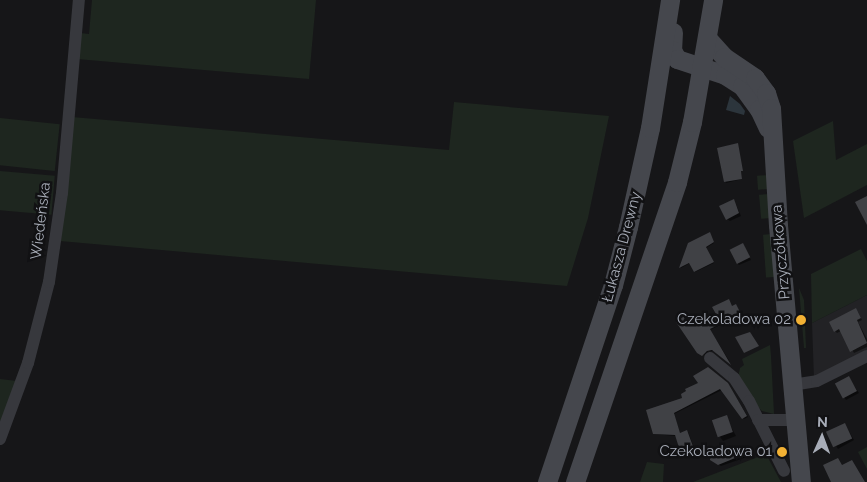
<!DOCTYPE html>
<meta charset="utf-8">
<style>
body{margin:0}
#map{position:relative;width:867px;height:482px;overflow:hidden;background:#161618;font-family:Raleway,sans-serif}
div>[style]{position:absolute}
.built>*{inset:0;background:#222225}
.green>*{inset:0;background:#1e261f;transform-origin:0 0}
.water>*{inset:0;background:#2c353c}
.shadow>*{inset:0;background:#0007}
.building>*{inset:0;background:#404145;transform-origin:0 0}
.street>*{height:12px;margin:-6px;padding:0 6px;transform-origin:6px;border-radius:6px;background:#37383d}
.secondary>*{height:19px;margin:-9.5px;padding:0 9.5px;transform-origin:9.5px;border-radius:9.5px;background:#45474d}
.dots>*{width:14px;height:14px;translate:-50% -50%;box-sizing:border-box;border:2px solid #111113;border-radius:50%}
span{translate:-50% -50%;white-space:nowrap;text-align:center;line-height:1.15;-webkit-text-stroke:5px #111113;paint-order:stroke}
.street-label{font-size:15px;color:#a8adb8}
.poi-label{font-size:15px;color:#a8adb8}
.right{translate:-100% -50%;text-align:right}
.north{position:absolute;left:797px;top:412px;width:50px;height:50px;-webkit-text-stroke:4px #111113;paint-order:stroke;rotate:2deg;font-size:14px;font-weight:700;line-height:20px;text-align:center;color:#a8adb8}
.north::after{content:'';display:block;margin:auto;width:18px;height:22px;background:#a8adb8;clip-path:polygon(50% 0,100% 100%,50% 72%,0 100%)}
</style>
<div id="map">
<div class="built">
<div style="clip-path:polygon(867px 295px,867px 352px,814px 379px,812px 323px)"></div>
</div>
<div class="green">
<div style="clip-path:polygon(92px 0,316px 0,309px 79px,77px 59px,80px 33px,89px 34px)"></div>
<div style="clip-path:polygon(454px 102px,609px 116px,588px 218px,567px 286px,60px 241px,72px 117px,449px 150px)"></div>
<div style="left:0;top:118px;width:60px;height:47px;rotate:6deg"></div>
<div style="clip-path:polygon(833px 121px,836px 160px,867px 144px,867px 185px,804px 218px,793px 141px)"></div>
<div style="left:0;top:171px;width:55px;height:39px;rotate:5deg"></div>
<div style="left:768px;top:175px;width:14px;height:11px;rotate:86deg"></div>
<div style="left:769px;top:194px;width:24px;height:10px;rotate:85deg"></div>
<div style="left:772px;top:234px;width:43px;height:9px;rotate:86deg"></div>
<div style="clip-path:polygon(861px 249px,867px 261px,867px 295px,812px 323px,811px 274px)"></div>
<div style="clip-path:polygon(799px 288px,804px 300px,806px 348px,804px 348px)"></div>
<div style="clip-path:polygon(770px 345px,771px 356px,774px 414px,762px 411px,756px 405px,738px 377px,740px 368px,744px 365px,742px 359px)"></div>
<div style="clip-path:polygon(0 379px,17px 381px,0 428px)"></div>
<div style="clip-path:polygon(867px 447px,867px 469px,858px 452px)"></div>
<div style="clip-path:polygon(766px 454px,781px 482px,693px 482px)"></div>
<div style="clip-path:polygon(647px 462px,664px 464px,663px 482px,640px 482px)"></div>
</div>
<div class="water">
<div style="clip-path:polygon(730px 96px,740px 104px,745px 111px,744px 115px,726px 110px)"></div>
</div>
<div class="shadow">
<div style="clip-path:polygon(738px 146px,742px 179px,726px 183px,718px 149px)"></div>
<div style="clip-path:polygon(734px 200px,741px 216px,730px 221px,727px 219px)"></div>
<div style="clip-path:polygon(710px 235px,714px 243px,706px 248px,714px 263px,695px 272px,690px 263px,681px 268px,689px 244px)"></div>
<div style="clip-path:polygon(743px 244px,751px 260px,739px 265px,737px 263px)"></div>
<div style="clip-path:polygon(736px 305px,741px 315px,710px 330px,730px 362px,714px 351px,708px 351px,704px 355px,697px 352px,693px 327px)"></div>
<div style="clip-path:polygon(858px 312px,862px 320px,858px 322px,867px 339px,867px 347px,854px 353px,841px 331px,837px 333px,835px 331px)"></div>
<div style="clip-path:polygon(849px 378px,859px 393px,846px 400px,844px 397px)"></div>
<div style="clip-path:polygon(729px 386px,748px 417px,744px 419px,722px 390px,674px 414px,680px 434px,688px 432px,695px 450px,684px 455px,676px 436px,654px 434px,648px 411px)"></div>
<div style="clip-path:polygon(726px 417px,736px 436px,723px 441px,720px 437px)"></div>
<div style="clip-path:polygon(845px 425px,854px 440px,838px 449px,828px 433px)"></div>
<div style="clip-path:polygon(729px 448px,732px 452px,742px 448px,747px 457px,721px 466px,711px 460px)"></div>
</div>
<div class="building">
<div style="clip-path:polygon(738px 143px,743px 171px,741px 171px,742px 179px,724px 182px,717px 148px)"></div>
<div style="clip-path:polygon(867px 196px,867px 225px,855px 202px)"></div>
<div style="clip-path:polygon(734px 199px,739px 213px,726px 220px,719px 206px)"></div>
<div style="clip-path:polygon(710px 232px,714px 242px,706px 247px,714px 262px,694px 272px,689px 263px,679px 268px,688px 243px)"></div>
<div style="left:743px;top:243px;width:16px;height:15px;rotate:63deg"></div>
<div style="clip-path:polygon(729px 299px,732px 306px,736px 304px,741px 314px,710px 329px,731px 365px,712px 350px,707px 351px,702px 356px,697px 353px,676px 322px,686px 315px,693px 326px,716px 314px,712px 307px)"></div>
<div style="clip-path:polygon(856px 308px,861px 318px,857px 320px,867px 343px,850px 352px,839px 329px,834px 332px,829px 322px)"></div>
<div style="clip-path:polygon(750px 332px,759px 346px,744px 353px,735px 337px)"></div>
<div style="clip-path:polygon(708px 367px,728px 383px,747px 416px,742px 419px,720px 389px,674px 413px,680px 433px,687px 430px,694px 449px,681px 454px,675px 435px,653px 434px,646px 410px,682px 398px,681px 394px,686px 391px,685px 389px,698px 383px,693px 376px)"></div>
<div style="left:849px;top:376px;width:17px;height:16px;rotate:62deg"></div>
<div style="left:727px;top:415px;width:18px;height:16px;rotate:71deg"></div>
<div style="left:845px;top:423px;width:17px;height:21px;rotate:65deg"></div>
<div style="clip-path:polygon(729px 447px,731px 451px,743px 447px,745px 454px,718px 465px,710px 460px,710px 454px)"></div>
<div style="clip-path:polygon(838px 458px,842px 465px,852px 460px,865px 482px,831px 482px,823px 465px)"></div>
</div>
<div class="street">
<div style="left:710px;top:358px;width:31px;rotate:40deg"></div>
<div style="left:734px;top:378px;width:27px;rotate:57deg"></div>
<div style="left:749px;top:401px;width:78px;rotate:63.4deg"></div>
<div style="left:792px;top:385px;width:25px;rotate:-9deg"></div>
<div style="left:817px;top:381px;width:56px;rotate:-26.6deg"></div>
<div style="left:758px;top:420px;width:37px"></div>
<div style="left:0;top:439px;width:81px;rotate:-69.8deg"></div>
<div style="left:28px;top:363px;width:84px;rotate:-75.5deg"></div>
<div style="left:49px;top:282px;width:90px;rotate:-81.7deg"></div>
<div style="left:62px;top:193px;width:194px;rotate:-85deg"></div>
</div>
<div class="secondary">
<div style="left:673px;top:32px;width:18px;rotate:93deg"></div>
<div style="left:672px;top:50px;width:10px;rotate:61deg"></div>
<div style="left:677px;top:59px;width:51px;rotate:18.4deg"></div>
<div style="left:725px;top:75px;width:20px;rotate:33deg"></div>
<div style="left:742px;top:86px;width:29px;rotate:54deg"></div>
<div style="left:759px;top:109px;width:21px;rotate:65deg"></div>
<div style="left:708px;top:39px;width:24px;rotate:48deg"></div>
<div style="left:724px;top:57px;width:37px;rotate:34deg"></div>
<div style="left:755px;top:78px;width:19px;rotate:54deg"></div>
<div style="left:766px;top:93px;width:16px;rotate:72deg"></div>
<div style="left:771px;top:108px;width:117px;rotate:86.6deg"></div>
<div style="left:778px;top:225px;width:258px;rotate:84.9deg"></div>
<div style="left:547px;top:482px;width:208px;rotate:-71.5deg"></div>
<div style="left:613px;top:285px;width:60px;rotate:-75.5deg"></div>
<div style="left:628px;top:227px;width:101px;rotate:-77.5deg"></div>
<div style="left:650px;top:128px;width:130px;rotate:-81.1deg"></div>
<div style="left:575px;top:482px;width:317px;rotate:-71.2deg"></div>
<div style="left:677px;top:182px;width:62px;rotate:-76deg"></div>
<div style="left:692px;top:122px;width:124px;rotate:-80.2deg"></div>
</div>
<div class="dots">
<div style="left:801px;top:320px;background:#f2b134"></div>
<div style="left:782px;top:452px;background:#f2b134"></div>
</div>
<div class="street-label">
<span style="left:41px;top:221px;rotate:-83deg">Wiedeńska</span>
<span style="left:622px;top:247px;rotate:-75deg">Łukasza Drewny</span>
<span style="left:781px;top:252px;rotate:-95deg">Przyczółkowa</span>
</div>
<div class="poi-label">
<span class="right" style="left:791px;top:320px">Czekoladowa 02</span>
<span class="right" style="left:772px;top:452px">Czekoladowa 01</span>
</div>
<div class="north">N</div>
</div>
